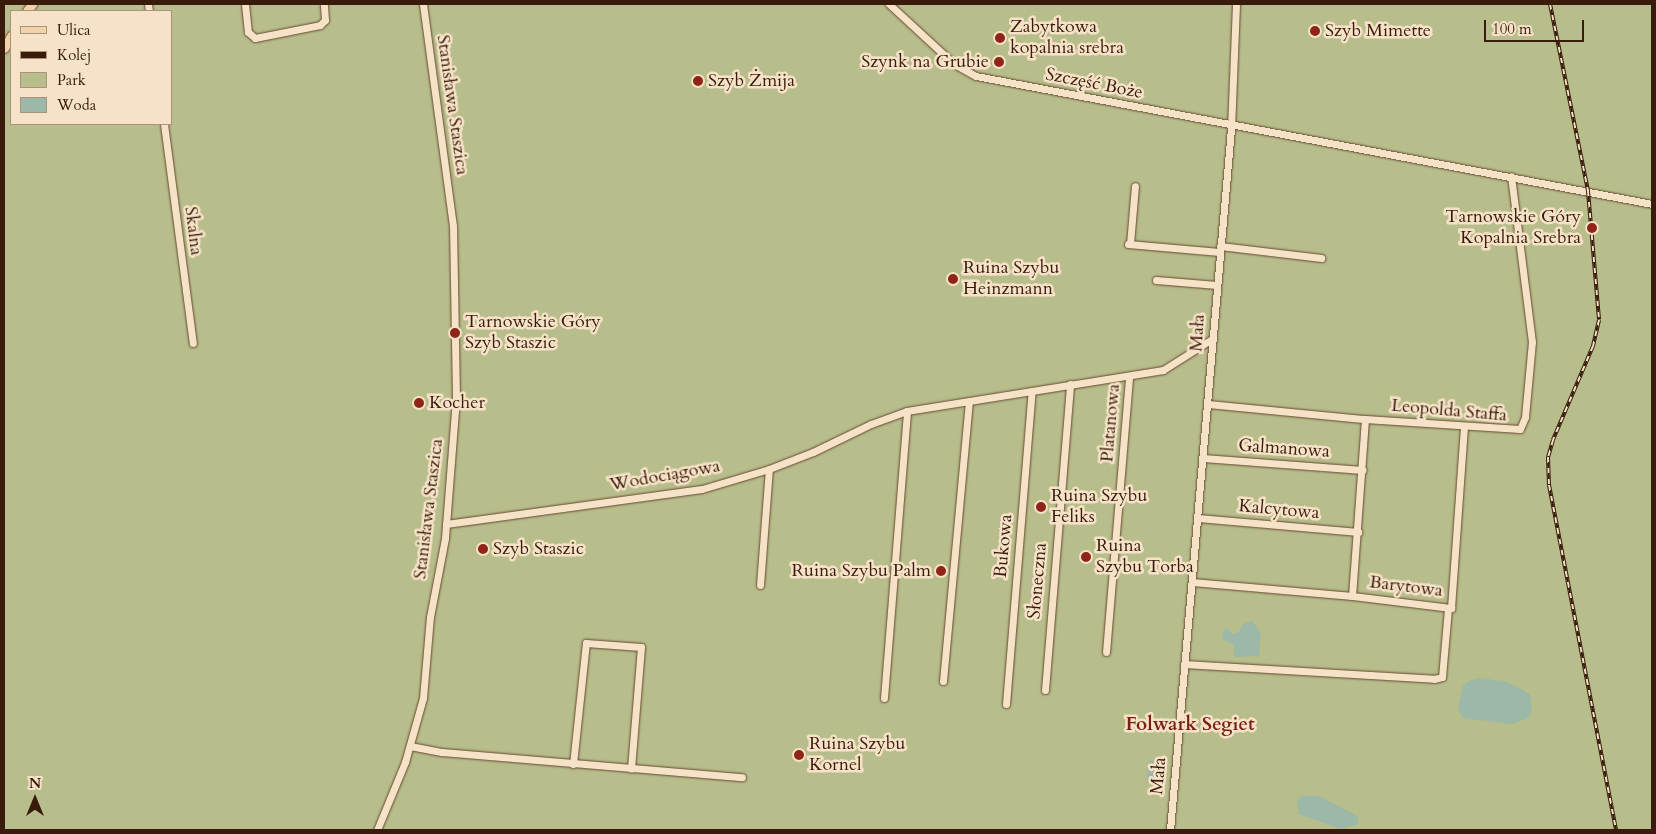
<!DOCTYPE html>
<meta charset="utf-8">
<style>
body{margin:0}
#map{position:relative;width:1656px;height:834px;overflow:hidden;background:#f1d3a9;font-family:Cardo,serif}
div>[style]{position:absolute}
.green>*{inset:0;background:#b7bd8b}
.water>*{inset:0;background:#9bb8a9}
.roads{filter:drop-shadow(0 0 1px #674932) drop-shadow(0 0 1px #674932)}
.minor>*{height:7px;margin:-3.5px;padding:0 3.5px;transform-origin:3.5px;border-radius:3.5px;background:#f6e2c7}
.major>*{height:9px;margin:-4.5px;padding:0 4.5px;transform-origin:4.5px;border-radius:4.5px;background:#f1d3a9}
.rail>*{height:4px;margin-top:-2px;transform-origin:0;background:repeating-linear-gradient(90deg,#f6e2c7 0 5.5px,#391b0b 0 11px);box-sizing:border-box;border-block:1px solid #391b0b}
.dots>*{width:14px;height:14px;translate:-50% -50%;box-sizing:border-box;border:2px solid #f6e2c7;border-radius:50%}
span{translate:-50% -50%;white-space:nowrap;text-align:center;line-height:1.15;-webkit-text-stroke:5px #f6e2c7;paint-order:stroke}
.poi-label{font-size:18px;color:#391b0b}
.left{translate:0 -50%;text-align:left}
.right{translate:-100% -50%;text-align:right}
.street-label{font-size:18px;color:#391b0b}
.neighbourhood-label{font-size:19px;color:#7a1f14;font-weight:700}
.frame{position:absolute;inset:0;border:5px solid #391b0b;pointer-events:none}
.legend{position:absolute;left:10px;top:10px;width:162px;height:115px;box-sizing:border-box;background:#f6e2c7;border:1px solid #aa927c;margin:0;padding:6px 9px;list-style:none;font-size:15px;color:#391b0b}
.legend li{display:flex;align-items:center;gap:10px;height:25px}
.legend b{width:25px;border:1px solid #aa927c}
.north{position:absolute;left:10px;top:774px;width:50px;height:50px;-webkit-text-stroke:4px #f6e2c7;paint-order:stroke;rotate:0deg;font-size:14px;font-weight:700;line-height:20px;text-align:center;color:#391b0b}
.north::after{content:'';display:block;margin:auto;width:18px;height:22px;background:#391b0b;clip-path:polygon(50% 0,100% 100%,50% 72%,0 100%)}
.scale{position:absolute;left:1484px;top:20px;width:100px;height:22px;box-sizing:border-box;border:2px solid #391b0b;border-top:0;padding-left:6px;font-size:15px;line-height:18px;white-space:nowrap;color:#391b0b;-webkit-text-stroke:4px #f6e2c7;paint-order:stroke}
</style>
<div id="map">
<div class="green">
<div style="clip-path:polygon(evenodd,4px 4px,1652px 4px,1652px 830px,4px 830px,4px 4px,11px 11px,171px 11px,171px 124px,11px 124px,11px 11px)"></div>
</div>
<div class="water">
<div style="clip-path:polygon(1252px 621px,1261px 633px,1259px 656px,1234px 657px,1234px 645px,1222px 639px,1223px 632px,1227px 628px,1233px 634px,1238px 633px,1243px 624px)"></div>
<div style="clip-path:polygon(1481px 678px,1507px 682px,1525px 691px,1530px 695px,1532px 712px,1526px 719px,1512px 724px,1463px 718px,1458px 708px,1463px 686px,1471px 680px)"></div>
<div style="clip-path:polygon(1152px 760px,1159px 767px,1157px 778px,1147px 783px,1148px 762px)"></div>
<div style="clip-path:polygon(1301px 796px,1319px 796px,1354px 814px,1358px 818px,1358px 824px,1341px 829px,1299px 814px,1297px 802px)"></div>
</div>
<div class="roads">
<div class="minor">
<div style="left:148px;top:4px;width:7px;rotate:82deg"></div>
<div style="left:245px;top:4px;width:28px;rotate:84deg"></div>
<div style="left:248px;top:32px;width:9px;rotate:41deg"></div>
<div style="left:255px;top:38px;width:66px;rotate:-11.3deg"></div>
<div style="left:320px;top:25px;width:7px;rotate:-45deg"></div>
<div style="left:325px;top:20px;width:16px;rotate:-94deg"></div>
<div style="left:889px;top:4px;width:88px;rotate:42.7deg"></div>
<div style="left:954px;top:64px;width:25px;rotate:29deg"></div>
<div style="left:976px;top:76px;width:688px;rotate:10.72deg"></div>
<div style="left:164px;top:124px;width:221px;rotate:82.5deg"></div>
<div style="left:1128px;top:244px;width:92px;rotate:5deg"></div>
<div style="left:1130px;top:244px;width:58px;rotate:-85.1deg"></div>
<div style="left:1220px;top:246px;width:102px;rotate:6.8deg"></div>
<div style="left:1156px;top:280px;width:61px;rotate:4.7deg"></div>
<div style="left:1208px;top:404px;width:158px;rotate:5.5deg"></div>
<div style="left:1365px;top:419px;width:155px;rotate:3.7deg"></div>
<div style="left:1520px;top:429px;width:13px;rotate:-67deg"></div>
<div style="left:1525px;top:417px;width:75px;rotate:-84.7deg"></div>
<div style="left:1532px;top:342px;width:167px;rotate:-97.2deg"></div>
<div style="left:1365px;top:419px;width:177px;rotate:94.2deg"></div>
<div style="left:1352px;top:596px;width:100px;rotate:6.9deg"></div>
<div style="left:1451px;top:608px;width:181px;rotate:-85.9deg"></div>
<div style="left:1203px;top:458px;width:160px;rotate:4.3deg"></div>
<div style="left:1198px;top:518px;width:161px;rotate:5deg"></div>
<div style="left:446px;top:524px;width:258px;rotate:-7.8deg"></div>
<div style="left:702px;top:489px;width:70px;rotate:-16.6deg"></div>
<div style="left:769px;top:469px;width:47px;rotate:-21.1deg"></div>
<div style="left:813px;top:452px;width:64px;rotate:-25.8deg"></div>
<div style="left:871px;top:424px;width:38px;rotate:-20deg"></div>
<div style="left:907px;top:411px;width:259px;rotate:-9.1deg"></div>
<div style="left:1163px;top:370px;width:58px;rotate:-32.3deg"></div>
<div style="left:1192px;top:582px;width:161px;rotate:5deg"></div>
<div style="left:760px;top:585px;width:116px;rotate:-85.6deg"></div>
<div style="left:1106px;top:652px;width:277px;rotate:-85.2deg"></div>
<div style="left:1184px;top:664px;width:250px;rotate:3.4deg"></div>
<div style="left:1434px;top:679px;width:8px;rotate:-14deg"></div>
<div style="left:1442px;top:677px;width:69px;rotate:-85deg"></div>
<div style="left:943px;top:681px;width:281px;rotate:-84.7deg"></div>
<div style="left:1045px;top:690px;width:307px;rotate:-85.3deg"></div>
<div style="left:884px;top:698px;width:288px;rotate:-85.4deg"></div>
<div style="left:1006px;top:704px;width:314px;rotate:-85.3deg"></div>
<div style="left:410px;top:746px;width:33px;rotate:11deg"></div>
<div style="left:442px;top:752px;width:301px;rotate:4.8deg"></div>
<div style="left:573px;top:764px;width:122px;rotate:-83.9deg"></div>
<div style="left:586px;top:643px;width:55px;rotate:4.2deg"></div>
<div style="left:641px;top:647px;width:122px;rotate:94.7deg"></div>
<div style="left:377px;top:830px;width:74px;rotate:-67.6deg"></div>
<div style="left:405px;top:762px;width:66px;rotate:-74.3deg"></div>
<div style="left:423px;top:698px;width:81px;rotate:-85.1deg"></div>
<div style="left:430px;top:617px;width:80px;rotate:-79.2deg"></div>
<div style="left:445px;top:538px;width:141px;rotate:-85.5deg"></div>
<div style="left:456px;top:397px;width:171px;rotate:-91deg"></div>
<div style="left:453px;top:226px;width:224px;rotate:-97.7deg"></div>
<div style="left:1170px;top:830px;width:704px;rotate:-85.03deg"></div>
<div style="left:1231px;top:129px;width:125px;rotate:-87.7deg"></div>
</div>
<div class="major">
<div style="left:27px;top:11px;width:9px;rotate:-54deg"></div>
<div style="left:4px;top:48px;width:14px;rotate:-60deg"></div>
</div>
</div>
<div class="rail">
<div style="left:1550px;top:4px;width:191px;rotate:78.5deg"></div>
<div style="left:1588px;top:191px;width:129px;rotate:85.1deg"></div>
<div style="left:1599px;top:320px;width:27px;rotate:103deg"></div>
<div style="left:1593px;top:346px;width:102px;rotate:113.1deg"></div>
<div style="left:1553px;top:440px;width:18px;rotate:106deg"></div>
<div style="left:1548px;top:457px;width:28px;rotate:88deg"></div>
<div style="left:1549px;top:485px;width:351px;rotate:79deg"></div>
</div>
<div class="dots">
<div style="left:1315px;top:31px;background:#8f2418"></div>
<div style="left:1000px;top:38px;background:#8f2418"></div>
<div style="left:999px;top:62px;background:#8f2418"></div>
<div style="left:698px;top:81px;background:#8f2418"></div>
<div style="left:1592px;top:228px;background:#8f2418"></div>
<div style="left:953px;top:279px;background:#8f2418"></div>
<div style="left:455px;top:333px;background:#8f2418"></div>
<div style="left:419px;top:403px;background:#8f2418"></div>
<div style="left:1041px;top:507px;background:#8f2418"></div>
<div style="left:483px;top:549px;background:#8f2418"></div>
<div style="left:1086px;top:557px;background:#8f2418"></div>
<div style="left:941px;top:571px;background:#8f2418"></div>
<div style="left:799px;top:755px;background:#8f2418"></div>
</div>
<div class="poi-label">
<span class="left" style="left:1010px;top:38px">Zabytkowa<br>kopalnia srebra</span>
<span class="left" style="left:1325px;top:31px">Szyb Mimette</span>
<span class="right" style="left:989px;top:62px">Szynk na Grubie</span>
<span class="left" style="left:708px;top:81px">Szyb Żmija</span>
<span class="right" style="left:1581px;top:228px">Tarnowskie Góry<br>Kopalnia Srebra</span>
<span class="left" style="left:963px;top:279px">Ruina Szybu<br>Heinzmann</span>
<span class="left" style="left:465px;top:333px">Tarnowskie Góry<br>Szyb Staszic</span>
<span class="left" style="left:429px;top:403px">Kocher</span>
<span class="left" style="left:1051px;top:507px">Ruina Szybu<br>Feliks</span>
<span class="left" style="left:1096px;top:557px">Ruina<br>Szybu Torba</span>
<span class="left" style="left:493px;top:549px">Szyb Staszic</span>
<span class="right" style="left:931px;top:571px">Ruina Szybu Palm</span>
<span class="left" style="left:809px;top:755px">Ruina Szybu<br>Kornel</span>
</div>
<div class="street-label">
<span style="left:1094px;top:84px;rotate:11deg">Szczęść Boże</span>
<span style="left:452px;top:105px;rotate:82deg">Stanisława Staszica</span>
<span style="left:193px;top:231px;rotate:83deg">Skalna</span>
<span style="left:1198px;top:333px;rotate:-86deg">Mała</span>
<span style="left:1449px;top:411px;rotate:5deg">Leopolda Staffa</span>
<span style="left:1111px;top:423px;rotate:-85deg">Platanowa</span>
<span style="left:1284px;top:449px;rotate:4deg">Galmanowa</span>
<span style="left:665px;top:476px;rotate:-10deg">Wodociągowa</span>
<span style="left:429px;top:509px;rotate:-83deg">Stanisława Staszica</span>
<span style="left:1279px;top:510px;rotate:5deg">Kalcytowa</span>
<span style="left:1004px;top:546px;rotate:-85deg">Bukowa</span>
<span style="left:1038px;top:581px;rotate:-85deg">Słoneczna</span>
<span style="left:1406px;top:587px;rotate:7deg">Barytowa</span>
<span style="left:1159px;top:776px;rotate:-85deg">Mała</span>
</div>
<div class="neighbourhood-label">
<span style="left:1190px;top:725px">Folwark Segiet</span>
</div>
<div class="frame"></div>
<ul class="legend">
<li><b style="height:6px;background:#f1d3a9"></b>Ulica</li>
<li><b style="height:6px;background:#391b0b"></b>Kolej</li>
<li><b style="height:14px;background:#b7bd8b"></b>Park</li>
<li><b style="height:14px;background:#9bb8a9"></b>Woda</li>
</ul>
<div class="north">N</div>
<div class="scale">100 m</div>
</div>
